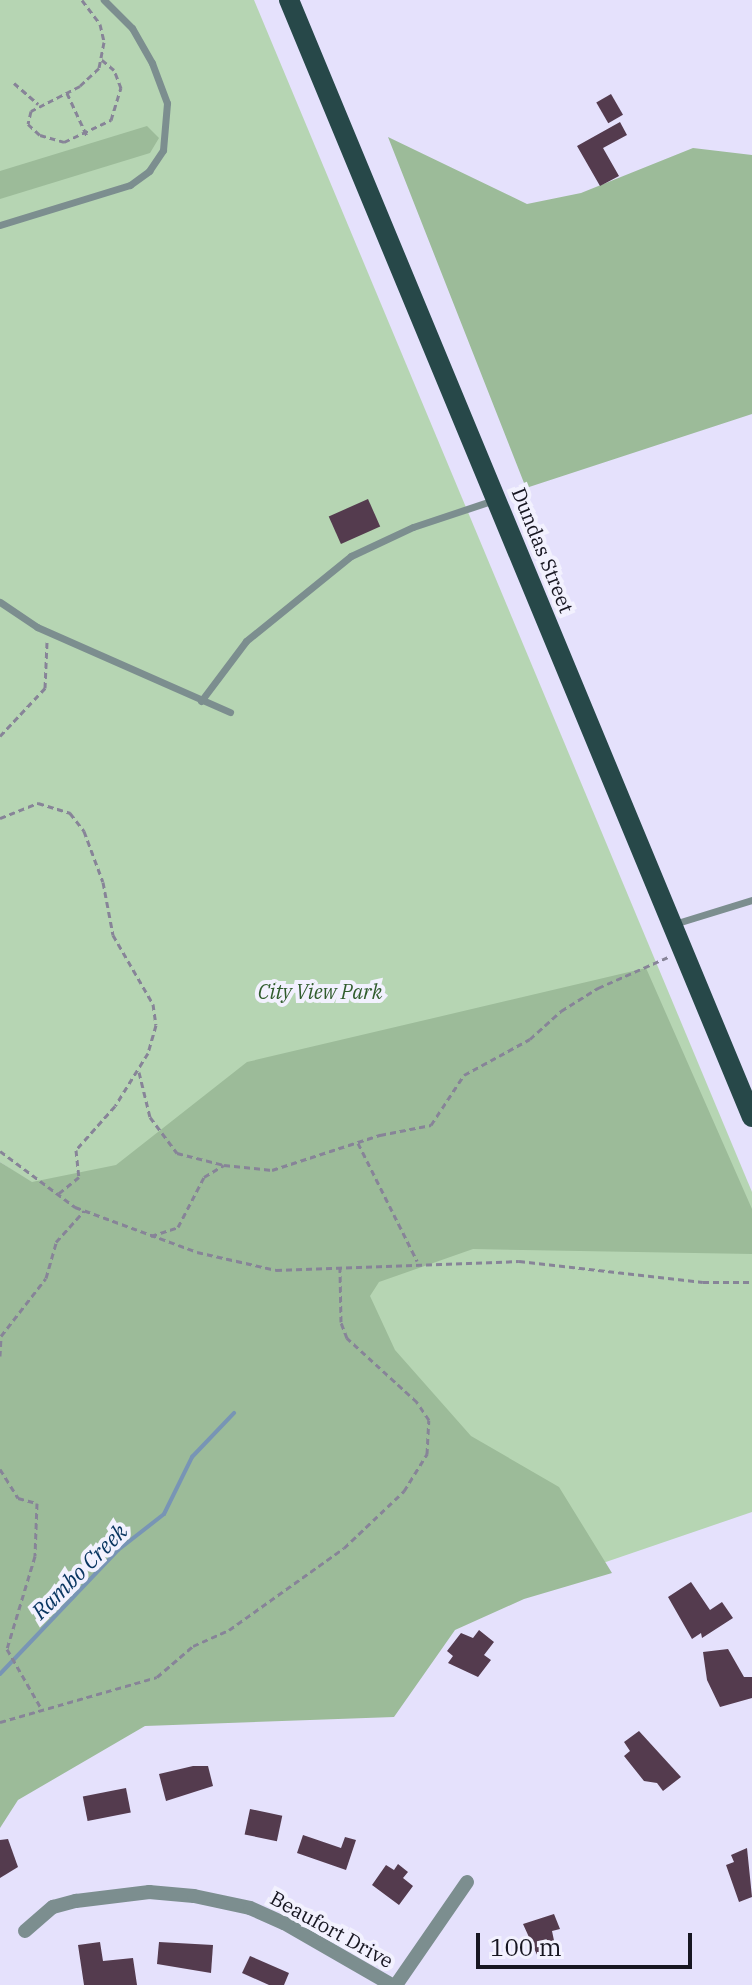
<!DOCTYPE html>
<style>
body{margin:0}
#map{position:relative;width:752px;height:1985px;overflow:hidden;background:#e5e1fc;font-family:"IBM Plex Serif",serif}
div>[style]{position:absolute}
.green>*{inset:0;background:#b6d5b3}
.forest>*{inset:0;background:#9cbb99}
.stream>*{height:4px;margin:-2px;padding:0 2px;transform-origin:2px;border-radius:2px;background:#7895b5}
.building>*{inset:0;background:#543b4e;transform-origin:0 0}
.path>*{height:3px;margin-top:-1.5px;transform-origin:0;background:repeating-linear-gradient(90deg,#878498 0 6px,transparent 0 10px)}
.lane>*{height:7px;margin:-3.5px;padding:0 3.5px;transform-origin:3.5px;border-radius:3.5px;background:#7c8e8f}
.street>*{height:14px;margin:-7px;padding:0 7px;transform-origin:7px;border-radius:7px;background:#7c8e8f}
.primary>*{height:20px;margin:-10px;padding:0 10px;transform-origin:10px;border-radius:10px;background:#274849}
span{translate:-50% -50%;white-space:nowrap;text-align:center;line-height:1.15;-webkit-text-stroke:8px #f2f1fe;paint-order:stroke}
.street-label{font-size:20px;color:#171621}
.park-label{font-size:20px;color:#305c2d;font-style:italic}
.water-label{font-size:22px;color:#0a3661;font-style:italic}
.scale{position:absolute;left:476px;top:1933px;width:216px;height:36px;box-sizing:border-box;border:4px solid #171621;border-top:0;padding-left:10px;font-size:24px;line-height:28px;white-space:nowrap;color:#171621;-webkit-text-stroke:6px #f2f1fe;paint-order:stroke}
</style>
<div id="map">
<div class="green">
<div style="clip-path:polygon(0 0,254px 0,752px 1192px,752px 1512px,600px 1564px,0 1162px)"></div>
</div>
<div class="forest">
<div style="clip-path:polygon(147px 126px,159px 138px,150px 153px,0 199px,0 171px)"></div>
<div style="clip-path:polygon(388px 137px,527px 204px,581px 193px,693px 148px,752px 155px,752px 414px,526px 488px)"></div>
<div style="clip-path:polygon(646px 968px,752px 1209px,752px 1254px,473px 1249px,379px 1282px,370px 1296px,395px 1350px,471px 1436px,559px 1487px,612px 1573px,524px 1599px,455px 1630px,394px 1717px,145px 1726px,18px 1800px,0 1828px,0 1162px,32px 1182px,116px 1165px,247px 1062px)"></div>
</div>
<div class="stream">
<div style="left:0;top:1674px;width:171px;rotate:-46.4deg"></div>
<div style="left:118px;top:1550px;width:58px;rotate:-38deg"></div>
<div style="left:164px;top:1514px;width:64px;rotate:-63.8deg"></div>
<div style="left:192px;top:1457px;width:61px;rotate:-46.3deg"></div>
</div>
<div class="building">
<div style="left:611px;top:94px;width:24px;height:17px;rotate:60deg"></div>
<div style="clip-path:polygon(620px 122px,627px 135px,603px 148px,619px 176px,600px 186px,577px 146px)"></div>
<div style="left:368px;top:499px;width:30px;height:43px;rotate:66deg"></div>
<div style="clip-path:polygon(691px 1582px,710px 1610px,722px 1602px,733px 1618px,702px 1638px,701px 1633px,692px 1639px,668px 1597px)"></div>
<div style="clip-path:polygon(479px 1630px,494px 1642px,484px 1655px,491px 1660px,478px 1677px,448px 1663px,453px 1656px,447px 1651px,461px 1633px,473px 1638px)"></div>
<div style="clip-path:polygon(728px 1649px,744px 1677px,752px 1677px,752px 1698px,720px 1707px,707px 1680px,703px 1652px)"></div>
<div style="clip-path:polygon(639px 1731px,681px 1777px,663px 1791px,657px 1783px,644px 1781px,624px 1756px,630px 1751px,624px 1742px)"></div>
<div style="clip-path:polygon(193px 1766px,208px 1766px,213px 1786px,166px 1801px,159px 1774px)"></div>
<div style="left:126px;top:1788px;width:25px;height:44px;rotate:79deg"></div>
<div style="left:250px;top:1809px;width:33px;height:26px;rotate:12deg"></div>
<div style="clip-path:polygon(303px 1835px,341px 1848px,345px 1837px,356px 1840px,346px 1870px,297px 1853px)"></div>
<div style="clip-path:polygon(8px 1839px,18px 1867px,0 1878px,0 1840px)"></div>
<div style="clip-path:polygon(747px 1848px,752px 1897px,739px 1902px,726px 1865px,734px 1862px,731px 1855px)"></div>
<div style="clip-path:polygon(398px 1864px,408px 1872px,403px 1878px,413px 1886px,399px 1905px,372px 1885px,386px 1865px,394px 1870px)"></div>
<div style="clip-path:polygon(554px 1914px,560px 1929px,552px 1931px,556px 1950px,538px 1957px,523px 1924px)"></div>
<div style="clip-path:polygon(100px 1942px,103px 1961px,133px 1958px,137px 1985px,84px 1985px,78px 1945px)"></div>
<div style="clip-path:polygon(159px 1942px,213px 1945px,211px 1973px,157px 1964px)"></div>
<div style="clip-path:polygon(250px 1956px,289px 1973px,284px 1985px,269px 1985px,242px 1973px)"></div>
</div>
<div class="path">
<div style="left:82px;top:0;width:30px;rotate:53deg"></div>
<div style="left:100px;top:24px;width:18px;rotate:77deg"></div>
<div style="left:104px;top:42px;width:26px;rotate:101deg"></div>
<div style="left:99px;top:68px;width:26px;rotate:137deg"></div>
<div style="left:80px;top:86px;width:55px;rotate:153deg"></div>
<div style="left:31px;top:111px;width:13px;rotate:103deg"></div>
<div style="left:28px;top:124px;width:16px;rotate:43deg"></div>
<div style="left:40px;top:135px;width:25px;rotate:16deg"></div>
<div style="left:64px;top:142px;width:52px;rotate:-25.1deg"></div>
<div style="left:111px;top:120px;width:34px;rotate:-73deg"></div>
<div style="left:121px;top:88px;width:19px;rotate:-111deg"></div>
<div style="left:114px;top:70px;width:16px;rotate:-140deg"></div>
<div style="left:14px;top:83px;width:32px;rotate:41deg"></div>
<div style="left:67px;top:93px;width:47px;rotate:65.1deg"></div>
<div style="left:0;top:736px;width:66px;rotate:-46.8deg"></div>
<div style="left:45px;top:688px;width:46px;rotate:-87.5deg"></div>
<div style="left:0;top:818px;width:41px;rotate:-21.5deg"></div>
<div style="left:38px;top:803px;width:34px;rotate:17deg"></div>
<div style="left:70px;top:813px;width:23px;rotate:52deg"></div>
<div style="left:84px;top:831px;width:54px;rotate:69.6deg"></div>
<div style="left:103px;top:882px;width:54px;rotate:79.3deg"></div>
<div style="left:113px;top:935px;width:80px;rotate:59.9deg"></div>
<div style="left:153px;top:1004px;width:21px;rotate:82deg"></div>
<div style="left:156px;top:1025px;width:29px;rotate:106deg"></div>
<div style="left:148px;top:1053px;width:62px;rotate:121.9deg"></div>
<div style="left:115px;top:1106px;width:59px;rotate:131.6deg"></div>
<div style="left:76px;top:1150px;width:27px;rotate:84deg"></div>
<div style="left:79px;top:1177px;width:26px;rotate:141deg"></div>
<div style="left:139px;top:1072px;width:46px;rotate:76.3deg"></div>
<div style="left:150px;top:1117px;width:45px;rotate:53.1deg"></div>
<div style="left:177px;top:1153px;width:49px;rotate:14.3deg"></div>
<div style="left:358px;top:1143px;width:132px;rotate:63.4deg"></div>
<div style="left:0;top:1151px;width:94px;rotate:36.7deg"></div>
<div style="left:75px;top:1207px;width:130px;rotate:20.2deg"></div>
<div style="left:197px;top:1252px;width:81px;rotate:12.8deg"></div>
<div style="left:276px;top:1270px;width:243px;rotate:-2.1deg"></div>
<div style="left:519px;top:1261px;width:185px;rotate:6.5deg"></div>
<div style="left:703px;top:1282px;width:49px"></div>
<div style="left:151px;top:1236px;width:28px;rotate:-18deg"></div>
<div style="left:178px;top:1227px;width:56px;rotate:-62.5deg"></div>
<div style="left:204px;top:1177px;width:23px;rotate:-31deg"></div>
<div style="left:224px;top:1165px;width:48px;rotate:5.9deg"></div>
<div style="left:272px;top:1170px;width:114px;rotate:-18deg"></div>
<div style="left:380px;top:1135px;width:52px;rotate:-11.1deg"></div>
<div style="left:431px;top:1125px;width:60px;rotate:-56.6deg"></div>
<div style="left:464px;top:1075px;width:75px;rotate:-28.6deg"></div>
<div style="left:530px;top:1039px;width:42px;rotate:-42.1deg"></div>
<div style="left:561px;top:1011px;width:44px;rotate:-31.9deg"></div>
<div style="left:598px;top:988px;width:77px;rotate:-23.9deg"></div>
<div style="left:0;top:1356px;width:20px;rotate:-87deg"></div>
<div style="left:1px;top:1336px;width:73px;rotate:-52.2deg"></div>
<div style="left:46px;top:1278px;width:37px;rotate:-74deg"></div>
<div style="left:56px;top:1242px;width:42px;rotate:-47.9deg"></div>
<div style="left:0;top:1469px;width:34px;rotate:58deg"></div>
<div style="left:18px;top:1498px;width:20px;rotate:15deg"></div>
<div style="left:37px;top:1503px;width:53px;rotate:92.2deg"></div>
<div style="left:35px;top:1556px;width:97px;rotate:106.8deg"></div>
<div style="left:7px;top:1649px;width:68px;rotate:60deg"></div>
<div style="left:0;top:1722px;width:163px;rotate:-16deg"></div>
<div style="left:157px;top:1677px;width:48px;rotate:-40.7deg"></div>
<div style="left:193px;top:1646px;width:39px;rotate:-24deg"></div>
<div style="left:229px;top:1630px;width:141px;rotate:-35.5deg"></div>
<div style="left:344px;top:1548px;width:83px;rotate:-43.5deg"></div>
<div style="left:404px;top:1491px;width:44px;rotate:-58.1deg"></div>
<div style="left:427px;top:1454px;width:34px;rotate:-87deg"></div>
<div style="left:429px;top:1420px;width:22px;rotate:-124deg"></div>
<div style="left:417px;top:1402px;width:95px;rotate:-137.6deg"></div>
<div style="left:347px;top:1338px;width:17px;rotate:-111deg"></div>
<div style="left:341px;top:1322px;width:54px;rotate:-91.1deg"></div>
</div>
<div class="lane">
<div style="left:0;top:225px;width:136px;rotate:-17.1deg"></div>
<div style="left:130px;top:185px;width:24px;rotate:-36deg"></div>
<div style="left:149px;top:171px;width:25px;rotate:-56deg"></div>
<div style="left:163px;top:150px;width:47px;rotate:-85.1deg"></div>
<div style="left:167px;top:103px;width:43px;rotate:-110.6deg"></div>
<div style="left:152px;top:63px;width:40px;rotate:-119.7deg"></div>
<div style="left:132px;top:28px;width:40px;rotate:-135deg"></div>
<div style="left:0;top:602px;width:45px;rotate:34deg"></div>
<div style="left:37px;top:627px;width:211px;rotate:23.8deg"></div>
<div style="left:201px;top:701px;width:75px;rotate:-53.1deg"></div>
<div style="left:246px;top:641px;width:135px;rotate:-39deg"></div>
<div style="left:351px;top:556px;width:68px;rotate:-25.1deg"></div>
<div style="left:413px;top:527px;width:85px;rotate:-18.4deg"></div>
<div style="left:674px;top:924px;width:82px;rotate:-17.1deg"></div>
</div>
<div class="street">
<div style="left:25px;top:1931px;width:37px;rotate:-41deg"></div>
<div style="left:53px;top:1907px;width:24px;rotate:-15deg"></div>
<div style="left:76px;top:1901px;width:74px;rotate:-7deg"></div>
<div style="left:149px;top:1892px;width:45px;rotate:5.1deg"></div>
<div style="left:194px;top:1896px;width:57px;rotate:12.1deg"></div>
<div style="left:250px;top:1908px;width:37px;rotate:24deg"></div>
<div style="left:284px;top:1923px;width:125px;rotate:29.9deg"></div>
<div style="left:396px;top:1985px;width:125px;rotate:-55.4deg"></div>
</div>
<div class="primary">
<div style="left:289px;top:0;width:1209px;rotate:67.49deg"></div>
</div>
<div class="street-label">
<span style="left:543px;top:550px;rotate:68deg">Dundas Street</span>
<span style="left:332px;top:1929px;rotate:29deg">Beaufort Drive</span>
</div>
<div class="park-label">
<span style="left:320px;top:991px">City View Park</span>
</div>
<div class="water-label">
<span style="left:79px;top:1571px;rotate:-45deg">Rambo Creek</span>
</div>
<div class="scale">100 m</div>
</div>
